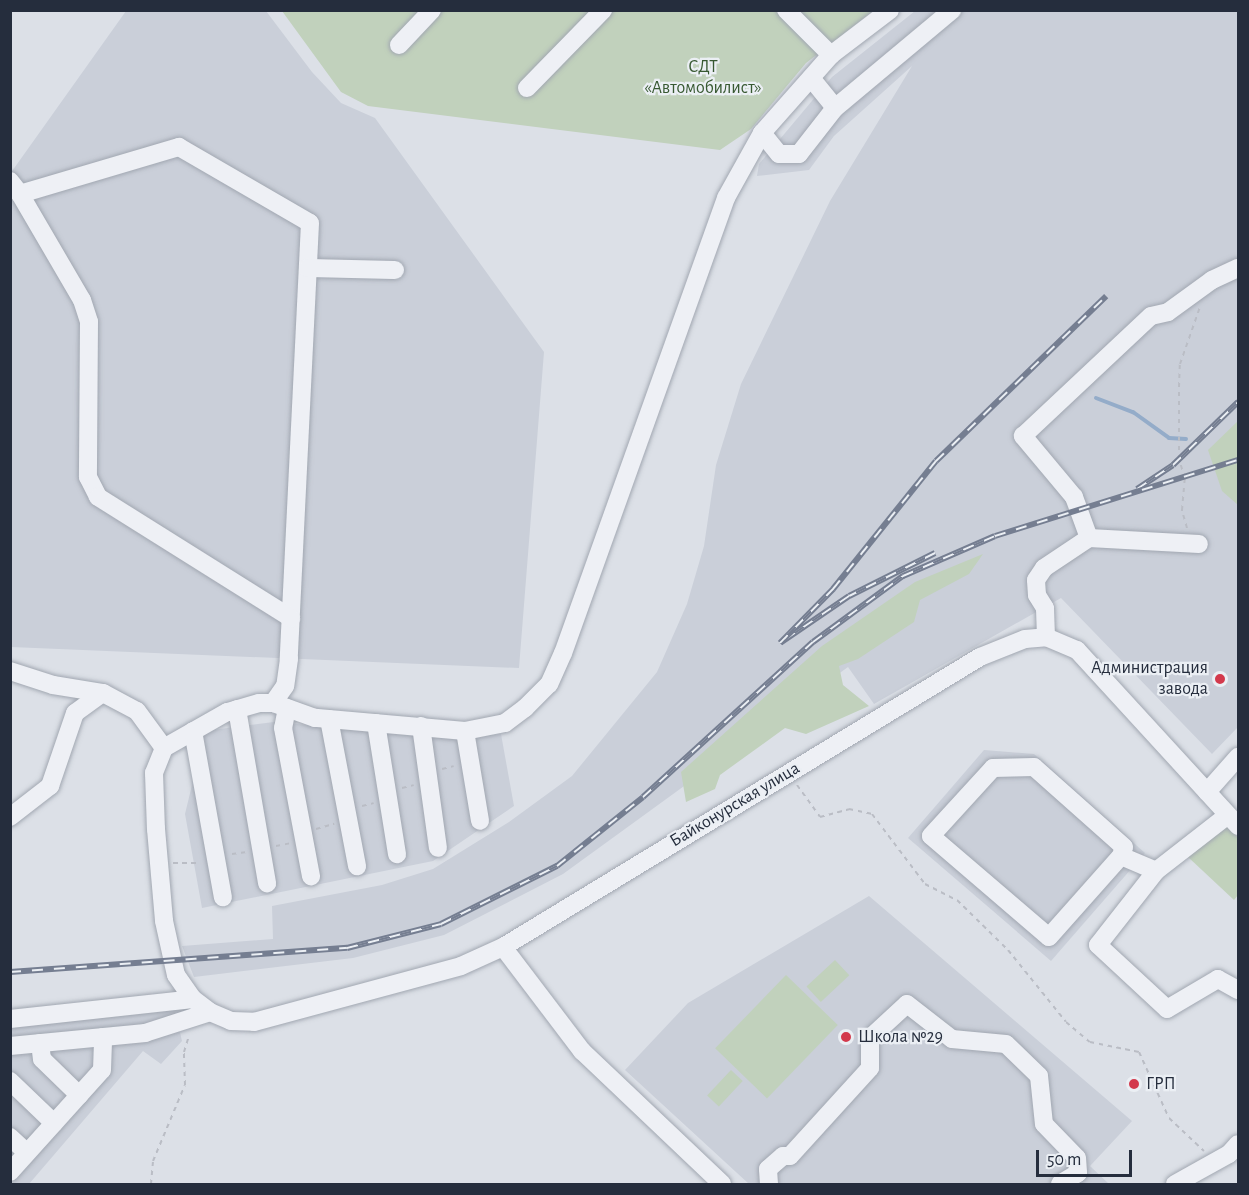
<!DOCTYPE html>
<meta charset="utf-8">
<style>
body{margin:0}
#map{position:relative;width:1249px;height:1195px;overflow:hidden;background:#dce0e7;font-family:"Alegreya Sans",sans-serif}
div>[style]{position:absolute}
.built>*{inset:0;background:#cacfd9}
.green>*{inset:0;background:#c1d1bc;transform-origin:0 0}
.stream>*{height:4px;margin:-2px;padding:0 2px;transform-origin:2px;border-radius:2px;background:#94acc9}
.path>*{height:2px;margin-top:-1px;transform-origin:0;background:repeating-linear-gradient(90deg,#babdc5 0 4.5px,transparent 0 9px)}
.roads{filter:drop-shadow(0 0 2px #a1a7b1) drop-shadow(0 0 2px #a1a7b1)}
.minor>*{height:18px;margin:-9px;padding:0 9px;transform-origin:9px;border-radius:9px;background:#eef0f5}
.rail>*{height:6px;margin-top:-3px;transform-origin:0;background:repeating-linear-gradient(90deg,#ebeff4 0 11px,#757e91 0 22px);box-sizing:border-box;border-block:2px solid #757e91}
.dots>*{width:16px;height:16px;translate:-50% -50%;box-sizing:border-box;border:3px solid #ebeff4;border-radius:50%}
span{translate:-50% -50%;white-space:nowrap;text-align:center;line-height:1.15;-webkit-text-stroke:4.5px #ebeff4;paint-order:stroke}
.park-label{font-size:18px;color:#385932}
.poi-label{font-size:18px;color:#252d3d}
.right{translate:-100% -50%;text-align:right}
.left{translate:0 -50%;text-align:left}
.street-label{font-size:18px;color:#252d3d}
.frame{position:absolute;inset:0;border:12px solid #252d3d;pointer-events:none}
.scale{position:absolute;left:1036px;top:1150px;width:96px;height:27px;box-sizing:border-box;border:3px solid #252d3d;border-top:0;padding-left:8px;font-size:18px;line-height:21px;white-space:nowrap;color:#252d3d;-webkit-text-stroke:4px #ebeff4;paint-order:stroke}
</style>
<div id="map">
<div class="built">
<div style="clip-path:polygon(126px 11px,266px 11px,312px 72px,341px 103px,375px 118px,544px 352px,519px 668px,11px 647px,10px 174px)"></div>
<div style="clip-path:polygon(915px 11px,1238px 11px,1238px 727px,1212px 754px,1061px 598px,874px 704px,848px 667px,563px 874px,444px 935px,353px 958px,194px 977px,182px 946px,273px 939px,272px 906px,382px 885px,433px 869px,509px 822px,572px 776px,657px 672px,687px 604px,704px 546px,716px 465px,741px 384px,830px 201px,912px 66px,834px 136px,809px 170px,757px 176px,759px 164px,832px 77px)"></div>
<div style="clip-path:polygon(274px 722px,456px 738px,501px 734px,514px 806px,433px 861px,202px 908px,185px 814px,205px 731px)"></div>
<div style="clip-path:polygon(984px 750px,1034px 754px,1145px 853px,1051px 961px,908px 838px)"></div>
<div style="clip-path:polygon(869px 896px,1132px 1121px,1090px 1166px,1109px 1184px,749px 1184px,625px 1070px,688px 1003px)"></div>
<div style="clip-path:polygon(172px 997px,182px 1041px,161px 1064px,143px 1051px,29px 1184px,11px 1184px,11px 1012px)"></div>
</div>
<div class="green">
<div style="clip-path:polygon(282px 11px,873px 11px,806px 63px,751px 129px,720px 150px,368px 106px,341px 92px)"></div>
<div style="clip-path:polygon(1238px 421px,1238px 505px,1222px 491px,1208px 450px)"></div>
<div style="clip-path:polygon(983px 554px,969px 574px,920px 600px,914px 622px,858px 659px,839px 666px,843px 685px,869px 706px,806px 734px,785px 728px,720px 775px,715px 789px,686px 802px,681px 772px,822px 646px,915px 582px)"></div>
<div style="clip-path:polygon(1228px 826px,1238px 838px,1238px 895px,1234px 900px,1188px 857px)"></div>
<div style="left:835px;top:960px;width:21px;height:39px;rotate:47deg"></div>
<div style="left:786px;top:975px;width:72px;height:102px;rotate:44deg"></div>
<div style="left:731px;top:1070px;width:16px;height:35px;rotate:43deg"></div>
</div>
<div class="stream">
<div style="left:1096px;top:398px;width:40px;rotate:21deg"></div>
<div style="left:1133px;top:412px;width:44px;rotate:35.8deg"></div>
<div style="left:1169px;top:438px;width:17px;rotate:3deg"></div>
</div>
<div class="path">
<div style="left:1187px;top:528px;width:19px;rotate:-106deg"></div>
<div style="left:1182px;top:510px;width:32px;rotate:-85deg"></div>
<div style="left:1185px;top:478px;width:20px;rotate:-108deg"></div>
<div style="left:1179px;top:459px;width:72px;rotate:-90deg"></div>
<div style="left:1179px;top:387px;width:23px;rotate:-88deg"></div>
<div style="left:1180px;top:364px;width:60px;rotate:-70.7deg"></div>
<div style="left:442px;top:769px;width:12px;rotate:-14deg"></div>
<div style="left:797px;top:785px;width:39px;rotate:54deg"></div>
<div style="left:820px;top:817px;width:30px;rotate:-15deg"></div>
<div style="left:849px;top:809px;width:24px;rotate:12deg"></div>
<div style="left:872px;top:814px;width:88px;rotate:52.9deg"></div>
<div style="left:925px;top:884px;width:36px;rotate:27deg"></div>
<div style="left:957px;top:900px;width:71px;rotate:44.4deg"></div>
<div style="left:1008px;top:950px;width:92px;rotate:51.1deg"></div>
<div style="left:1066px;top:1022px;width:31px;rotate:40deg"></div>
<div style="left:1090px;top:1042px;width:50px;rotate:11.5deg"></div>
<div style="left:1139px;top:1052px;width:72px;rotate:65.6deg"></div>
<div style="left:1169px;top:1118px;width:48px;rotate:43.3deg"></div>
<div style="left:402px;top:788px;width:12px;rotate:-14deg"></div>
<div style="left:362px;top:806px;width:12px;rotate:-14deg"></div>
<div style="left:316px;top:829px;width:19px;rotate:-16deg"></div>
<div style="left:276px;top:846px;width:15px;rotate:-11deg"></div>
<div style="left:232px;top:854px;width:15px;rotate:-8deg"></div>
<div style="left:173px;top:863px;width:27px"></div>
<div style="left:151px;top:1184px;width:23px;rotate:-85deg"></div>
<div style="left:153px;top:1161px;width:82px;rotate:-67.2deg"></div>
<div style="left:185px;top:1085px;width:33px;rotate:-92deg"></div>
<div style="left:184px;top:1052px;width:17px;rotate:-73deg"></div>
</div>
<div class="roads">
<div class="minor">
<div style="left:786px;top:10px;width:64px;rotate:45deg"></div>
<div style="left:890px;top:10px;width:74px;rotate:142.7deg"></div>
<div style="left:831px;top:55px;width:104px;rotate:131.5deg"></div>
<div style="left:762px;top:133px;width:74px;rotate:119deg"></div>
<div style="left:726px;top:198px;width:483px;rotate:109.7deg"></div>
<div style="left:563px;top:653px;width:34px;rotate:114deg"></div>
<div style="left:549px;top:684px;width:34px;rotate:135deg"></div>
<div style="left:525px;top:708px;width:25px;rotate:143deg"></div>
<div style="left:505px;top:723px;width:41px;rotate:168.7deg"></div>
<div style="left:465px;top:731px;width:151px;rotate:-175deg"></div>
<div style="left:315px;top:718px;width:45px;rotate:-160.3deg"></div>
<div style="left:273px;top:703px;width:14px;rotate:180deg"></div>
<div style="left:259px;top:703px;width:33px;rotate:164deg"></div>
<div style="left:227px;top:712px;width:73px;rotate:150.3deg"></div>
<div style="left:164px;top:748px;width:27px;rotate:112deg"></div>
<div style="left:154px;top:773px;width:56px;rotate:88deg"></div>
<div style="left:156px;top:829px;width:92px;rotate:85deg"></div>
<div style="left:164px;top:921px;width:55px;rotate:77.5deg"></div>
<div style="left:176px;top:975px;width:29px;rotate:55deg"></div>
<div style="left:193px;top:999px;width:21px;rotate:37deg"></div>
<div style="left:210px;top:1012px;width:23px;rotate:23deg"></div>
<div style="left:231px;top:1021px;width:23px;rotate:2deg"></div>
<div style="left:254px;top:1022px;width:214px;rotate:-15.1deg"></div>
<div style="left:461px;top:966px;width:46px;rotate:-24.3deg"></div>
<div style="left:503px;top:947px;width:558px;rotate:-31.3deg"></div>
<div style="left:980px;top:657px;width:48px;rotate:-21.8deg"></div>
<div style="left:1025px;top:639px;width:21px;rotate:-5deg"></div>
<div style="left:1046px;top:637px;width:34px;rotate:23deg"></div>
<div style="left:1077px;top:650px;width:239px;rotate:47.5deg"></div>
<div style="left:399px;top:45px;width:48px;rotate:-46.7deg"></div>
<div style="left:811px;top:78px;width:38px;rotate:51deg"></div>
<div style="left:527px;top:88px;width:109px;rotate:-45.7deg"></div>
<div style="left:762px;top:133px;width:27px;rotate:51deg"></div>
<div style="left:779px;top:154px;width:20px"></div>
<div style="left:799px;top:154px;width:58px;rotate:-52deg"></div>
<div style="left:835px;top:108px;width:153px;rotate:-39.9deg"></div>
<div style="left:10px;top:181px;width:16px;rotate:52deg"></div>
<div style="left:20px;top:194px;width:166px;rotate:-16.5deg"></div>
<div style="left:179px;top:147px;width:151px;rotate:30.1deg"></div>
<div style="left:310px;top:223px;width:437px;rotate:92.8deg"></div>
<div style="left:289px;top:659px;width:27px;rotate:98deg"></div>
<div style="left:285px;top:686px;width:21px;rotate:125deg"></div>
<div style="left:20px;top:194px;width:123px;rotate:59.7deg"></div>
<div style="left:82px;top:300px;width:23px;rotate:72deg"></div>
<div style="left:89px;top:322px;width:155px;rotate:90.4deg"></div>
<div style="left:88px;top:477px;width:22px;rotate:63deg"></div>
<div style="left:98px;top:497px;width:228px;rotate:32.1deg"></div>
<div style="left:308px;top:268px;width:87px;rotate:1.3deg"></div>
<div style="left:1089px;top:538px;width:44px;rotate:-110.1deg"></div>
<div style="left:1074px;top:497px;width:80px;rotate:-129.9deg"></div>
<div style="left:1023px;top:436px;width:175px;rotate:-43.2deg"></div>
<div style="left:1151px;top:316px;width:17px;rotate:-13deg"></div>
<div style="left:1168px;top:312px;width:54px;rotate:-36deg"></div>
<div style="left:1212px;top:280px;width:29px;rotate:-25deg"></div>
<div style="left:1046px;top:637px;width:29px;rotate:-92deg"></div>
<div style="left:1045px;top:608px;width:15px;rotate:-122deg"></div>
<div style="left:1037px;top:595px;width:15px;rotate:-94deg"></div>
<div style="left:1036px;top:580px;width:14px;rotate:-56deg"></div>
<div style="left:1044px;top:568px;width:54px;rotate:-33.7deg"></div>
<div style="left:1089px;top:538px;width:110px;rotate:3.1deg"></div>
<div style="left:10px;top:671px;width:45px;rotate:18deg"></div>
<div style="left:53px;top:685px;width:51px;rotate:9.1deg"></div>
<div style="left:103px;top:693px;width:38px;rotate:28deg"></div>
<div style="left:137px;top:711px;width:46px;rotate:53.9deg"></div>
<div style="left:287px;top:708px;width:20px;rotate:101deg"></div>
<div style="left:283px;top:728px;width:151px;rotate:79.3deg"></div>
<div style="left:237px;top:709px;width:177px;rotate:80.2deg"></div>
<div style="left:329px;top:719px;width:150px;rotate:79.2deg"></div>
<div style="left:376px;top:723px;width:133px;rotate:80.9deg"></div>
<div style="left:421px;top:726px;width:123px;rotate:82.1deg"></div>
<div style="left:193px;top:731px;width:169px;rotate:79.8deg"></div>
<div style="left:465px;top:731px;width:91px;rotate:80.5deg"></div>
<div style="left:1207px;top:792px;width:47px;rotate:-48.5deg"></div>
<div style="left:10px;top:817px;width:51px;rotate:-37.8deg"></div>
<div style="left:50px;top:786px;width:77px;rotate:-71.1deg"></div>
<div style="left:75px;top:713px;width:34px;rotate:-36deg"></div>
<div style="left:1121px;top:856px;width:9px;rotate:-72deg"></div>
<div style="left:1124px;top:847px;width:120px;rotate:-138.4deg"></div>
<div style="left:1034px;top:767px;width:41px;rotate:178.6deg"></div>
<div style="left:993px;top:768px;width:92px;rotate:132.4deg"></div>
<div style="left:931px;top:836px;width:155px;rotate:40.6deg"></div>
<div style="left:1049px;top:937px;width:108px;rotate:-48.4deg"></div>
<div style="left:1121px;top:856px;width:38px;rotate:23deg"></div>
<div style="left:1156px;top:871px;width:91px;rotate:-37.9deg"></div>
<div style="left:1156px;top:871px;width:94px;rotate:128.1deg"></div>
<div style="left:1098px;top:945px;width:94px;rotate:42.8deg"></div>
<div style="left:1167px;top:1009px;width:59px;rotate:-30.5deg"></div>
<div style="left:1218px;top:979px;width:23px;rotate:29deg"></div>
<div style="left:503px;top:947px;width:131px;rotate:52.8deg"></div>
<div style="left:582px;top:1051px;width:193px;rotate:43.5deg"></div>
<div style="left:10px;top:1019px;width:184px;rotate:-6.2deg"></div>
<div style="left:40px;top:1043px;width:16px;rotate:83deg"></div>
<div style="left:42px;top:1059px;width:52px;rotate:44.2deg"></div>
<div style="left:10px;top:1046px;width:136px;rotate:-5.5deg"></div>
<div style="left:145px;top:1033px;width:68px;rotate:-17.9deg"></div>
<div style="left:10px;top:1081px;width:61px;rotate:43.7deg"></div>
<div style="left:10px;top:1137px;width:23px;rotate:43deg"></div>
<div style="left:10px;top:1172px;width:137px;rotate:-48deg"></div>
<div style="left:102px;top:1070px;width:33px;rotate:-88deg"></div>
<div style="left:769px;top:1184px;width:15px;rotate:-94deg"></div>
<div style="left:768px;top:1169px;width:20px;rotate:-41deg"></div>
<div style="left:783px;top:1156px;width:7px"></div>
<div style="left:790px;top:1156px;width:119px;rotate:-47.7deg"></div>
<div style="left:870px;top:1068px;width:30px;rotate:-90deg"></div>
<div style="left:870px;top:1038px;width:50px;rotate:-42.6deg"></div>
<div style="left:907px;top:1004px;width:57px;rotate:37.9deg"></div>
<div style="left:952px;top:1039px;width:54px;rotate:5.3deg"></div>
<div style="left:1006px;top:1044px;width:46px;rotate:44.1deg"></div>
<div style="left:1039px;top:1076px;width:48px;rotate:84.1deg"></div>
<div style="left:1044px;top:1124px;width:47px;rotate:45.9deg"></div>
<div style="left:1077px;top:1158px;width:15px;rotate:86deg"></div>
<div style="left:1078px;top:1173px;width:21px;rotate:149deg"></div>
<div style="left:1175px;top:1184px;width:62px;rotate:-29.1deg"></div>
<div style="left:1229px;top:1154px;width:13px;rotate:-48deg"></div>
</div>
</div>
<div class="rail">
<div style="left:1137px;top:489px;width:43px;rotate:-33.7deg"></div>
<div style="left:1173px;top:465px;width:91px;rotate:-44.1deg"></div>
<div style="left:935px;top:553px;width:96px;rotate:153.4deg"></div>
<div style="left:849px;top:596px;width:83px;rotate:145.7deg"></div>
<div style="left:780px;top:643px;width:76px;rotate:-45.5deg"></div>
<div style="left:833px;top:589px;width:164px;rotate:-51.2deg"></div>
<div style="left:936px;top:461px;width:237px;rotate:-44.1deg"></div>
<div style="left:10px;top:972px;width:338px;rotate:-4.1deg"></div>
<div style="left:347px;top:948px;width:97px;rotate:-14.3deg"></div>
<div style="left:441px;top:924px;width:130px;rotate:-26.6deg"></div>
<div style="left:557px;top:866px;width:110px;rotate:-38.7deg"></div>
<div style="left:643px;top:797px;width:230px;rotate:-42.4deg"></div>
<div style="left:813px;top:642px;width:112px;rotate:-36.3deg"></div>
<div style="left:903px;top:576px;width:100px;rotate:-23.5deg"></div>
<div style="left:995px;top:536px;width:255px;rotate:-17.4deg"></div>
</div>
<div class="dots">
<div style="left:1220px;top:679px;background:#d3394c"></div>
<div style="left:846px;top:1037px;background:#d3394c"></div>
<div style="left:1134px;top:1084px;background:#d3394c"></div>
</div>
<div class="park-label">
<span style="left:703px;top:78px">СДТ<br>«Автомобилист»</span>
</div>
<div class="poi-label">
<span class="right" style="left:1208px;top:679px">Администрация<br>завода</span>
<span class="left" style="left:858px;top:1037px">Школа №29</span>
<span class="left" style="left:1146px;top:1084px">ГРП</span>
</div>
<div class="street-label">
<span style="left:735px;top:805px;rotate:-31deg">Байконурская улица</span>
</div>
<div class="frame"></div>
<div class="scale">50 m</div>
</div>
